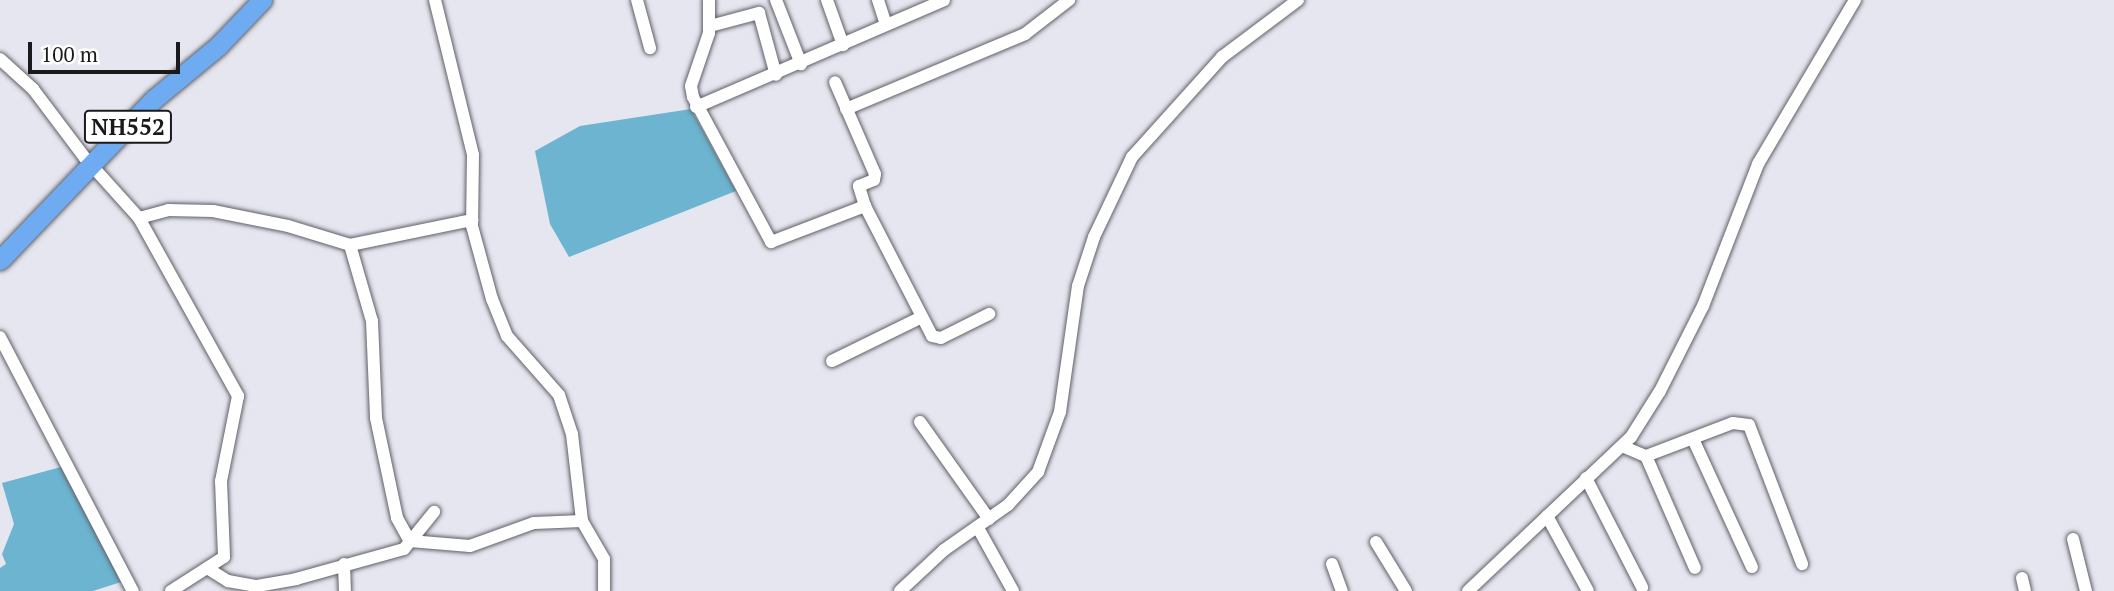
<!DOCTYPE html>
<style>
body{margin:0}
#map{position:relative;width:2114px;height:591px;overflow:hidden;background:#e5e6ef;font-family:"PT Serif",serif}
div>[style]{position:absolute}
.water>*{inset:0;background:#6cb4d0}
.roads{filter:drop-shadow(0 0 2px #5f6068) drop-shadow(0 0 2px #5f6068)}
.minor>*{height:12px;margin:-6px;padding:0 6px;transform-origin:6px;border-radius:6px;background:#fff}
.highway>*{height:19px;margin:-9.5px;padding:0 9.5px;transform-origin:9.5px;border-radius:9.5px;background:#6fabf0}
span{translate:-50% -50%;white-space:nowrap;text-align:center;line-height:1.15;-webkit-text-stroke:5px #fff;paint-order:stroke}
.shield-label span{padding:2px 5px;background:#fff;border:2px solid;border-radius:5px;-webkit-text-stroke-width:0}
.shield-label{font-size:23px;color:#1a1a1d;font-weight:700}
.scale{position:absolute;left:28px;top:42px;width:152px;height:32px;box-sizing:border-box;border:4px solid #1a1a1d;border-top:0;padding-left:9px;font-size:21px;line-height:24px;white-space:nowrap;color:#1a1a1d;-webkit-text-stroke:5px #fff;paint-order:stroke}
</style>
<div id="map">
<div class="water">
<div style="clip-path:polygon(691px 109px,736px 191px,569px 257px,550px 224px,535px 151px,580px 126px)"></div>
<div style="clip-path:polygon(61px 467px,121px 582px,93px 591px,0 591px,0 568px,6px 564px,2px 554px,14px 524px,2px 483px)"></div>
</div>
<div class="roads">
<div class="minor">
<div style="left:435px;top:0;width:160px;rotate:76.2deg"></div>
<div style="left:473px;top:155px;width:71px;rotate:90.8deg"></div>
<div style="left:472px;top:226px;width:76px;rotate:74.7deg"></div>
<div style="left:492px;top:299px;width:40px;rotate:68deg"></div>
<div style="left:507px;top:336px;width:79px;rotate:48.6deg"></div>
<div style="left:559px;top:395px;width:41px;rotate:71.6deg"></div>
<div style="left:572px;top:434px;width:88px;rotate:83.4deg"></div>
<div style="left:582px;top:521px;width:44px;rotate:59.9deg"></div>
<div style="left:604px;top:559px;width:32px;rotate:90deg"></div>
<div style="left:637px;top:0;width:50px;rotate:74.8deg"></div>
<div style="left:709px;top:0;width:33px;rotate:90deg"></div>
<div style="left:709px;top:33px;width:56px;rotate:108.8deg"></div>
<div style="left:691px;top:86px;width:11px;rotate:80deg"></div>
<div style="left:693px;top:97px;width:165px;rotate:61.7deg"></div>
<div style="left:771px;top:242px;width:101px;rotate:-21deg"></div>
<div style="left:865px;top:206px;width:21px;rotate:-107deg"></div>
<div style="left:859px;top:186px;width:16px;rotate:-22deg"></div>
<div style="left:874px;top:180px;width:6px;rotate:-81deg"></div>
<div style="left:875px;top:174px;width:100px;rotate:-113.5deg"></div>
<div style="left:776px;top:0;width:69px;rotate:68.7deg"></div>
<div style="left:827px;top:0;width:48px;rotate:70.4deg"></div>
<div style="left:878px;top:0;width:25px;rotate:72deg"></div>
<div style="left:710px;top:26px;width:51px;rotate:-14.9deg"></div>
<div style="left:759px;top:13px;width:64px;rotate:74.7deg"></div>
<div style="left:0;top:59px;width:45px;rotate:42.3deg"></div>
<div style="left:33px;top:89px;width:86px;rotate:53deg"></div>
<div style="left:85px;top:158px;width:81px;rotate:48deg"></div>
<div style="left:139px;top:218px;width:30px;rotate:-15deg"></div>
<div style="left:168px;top:210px;width:45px;rotate:1.3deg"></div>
<div style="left:213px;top:211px;width:76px;rotate:11.3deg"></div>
<div style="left:288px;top:226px;width:65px;rotate:17deg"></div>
<div style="left:350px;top:245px;width:125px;rotate:-11.6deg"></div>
<div style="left:696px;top:107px;width:270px;rotate:-23.3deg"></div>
<div style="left:846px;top:109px;width:194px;rotate:-22.7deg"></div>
<div style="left:1025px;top:34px;width:56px;rotate:-37.7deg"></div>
<div style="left:865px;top:206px;width:146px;rotate:62.7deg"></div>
<div style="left:932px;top:336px;width:9px;rotate:13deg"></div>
<div style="left:941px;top:338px;width:54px;rotate:-26.6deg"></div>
<div style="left:139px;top:218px;width:204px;rotate:60.9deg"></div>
<div style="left:238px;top:396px;width:87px;rotate:101.3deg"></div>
<div style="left:221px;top:481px;width:76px;rotate:87.7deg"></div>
<div style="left:224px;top:557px;width:63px;rotate:147.3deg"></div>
<div style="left:350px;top:245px;width:79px;rotate:73.9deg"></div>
<div style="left:372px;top:321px;width:97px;rotate:87.6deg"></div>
<div style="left:376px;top:418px;width:102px;rotate:78.1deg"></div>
<div style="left:397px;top:518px;width:26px;rotate:61deg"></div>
<div style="left:410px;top:541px;width:60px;rotate:4.8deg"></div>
<div style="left:470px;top:546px;width:68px;rotate:-19.8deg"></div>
<div style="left:534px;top:523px;width:48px;rotate:-2.4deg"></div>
<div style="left:0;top:337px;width:287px;rotate:62.4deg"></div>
<div style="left:832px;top:361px;width:100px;rotate:-26.1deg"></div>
<div style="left:920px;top:422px;width:119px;rotate:54.6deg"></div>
<div style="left:1693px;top:439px;width:141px;rotate:65.3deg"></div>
<div style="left:1622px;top:446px;width:26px;rotate:23deg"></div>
<div style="left:1646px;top:456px;width:122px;rotate:66.4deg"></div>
<div style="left:1646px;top:456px;width:93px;rotate:-20.8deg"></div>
<div style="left:1733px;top:423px;width:16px;rotate:7deg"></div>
<div style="left:1749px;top:425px;width:149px;rotate:69.1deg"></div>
<div style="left:1586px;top:478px;width:123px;rotate:62.8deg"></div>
<div style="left:1547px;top:516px;width:85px;rotate:61.3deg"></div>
<div style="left:978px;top:528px;width:72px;rotate:60.9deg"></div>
<div style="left:2073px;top:539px;width:54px;rotate:76deg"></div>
<div style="left:1376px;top:542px;width:57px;rotate:58.5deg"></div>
<div style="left:344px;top:564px;width:27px;rotate:88deg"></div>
<div style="left:1332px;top:564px;width:29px;rotate:70deg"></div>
<div style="left:207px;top:568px;width:25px;rotate:32deg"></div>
<div style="left:228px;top:581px;width:29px;rotate:10deg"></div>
<div style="left:257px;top:586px;width:40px;rotate:-10deg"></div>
<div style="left:296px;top:579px;width:112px;rotate:-15.5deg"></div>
<div style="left:404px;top:549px;width:48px;rotate:-51deg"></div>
<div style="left:2022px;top:578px;width:13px;rotate:77deg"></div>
<div style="left:900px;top:591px;width:60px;rotate:-43deg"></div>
<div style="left:944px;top:550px;width:78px;rotate:-35.1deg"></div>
<div style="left:1008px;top:505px;width:45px;rotate:-47.7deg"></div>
<div style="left:1038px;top:472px;width:64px;rotate:-69.9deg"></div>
<div style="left:1060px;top:412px;width:127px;rotate:-81.9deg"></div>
<div style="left:1078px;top:286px;width:52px;rotate:-71.9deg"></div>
<div style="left:1094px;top:237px;width:89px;rotate:-64.6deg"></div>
<div style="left:1132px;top:157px;width:135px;rotate:-48deg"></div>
<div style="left:1222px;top:57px;width:95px;rotate:-36.9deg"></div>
<div style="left:1468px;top:591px;width:224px;rotate:-43.4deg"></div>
<div style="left:1631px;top:437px;width:54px;rotate:-57.8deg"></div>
<div style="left:1660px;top:391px;width:95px;rotate:-63.2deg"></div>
<div style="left:1703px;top:306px;width:152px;rotate:-68.8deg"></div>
<div style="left:1758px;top:164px;width:191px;rotate:-59.4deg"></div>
</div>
<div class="highway">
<div style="left:0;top:260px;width:223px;rotate:-46.3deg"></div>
<div style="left:154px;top:99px;width:83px;rotate:-39.6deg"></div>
<div style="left:218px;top:46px;width:64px;rotate:-46.3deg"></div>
</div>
</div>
<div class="shield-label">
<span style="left:128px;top:127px">NH552</span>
</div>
<div class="scale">100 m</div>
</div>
